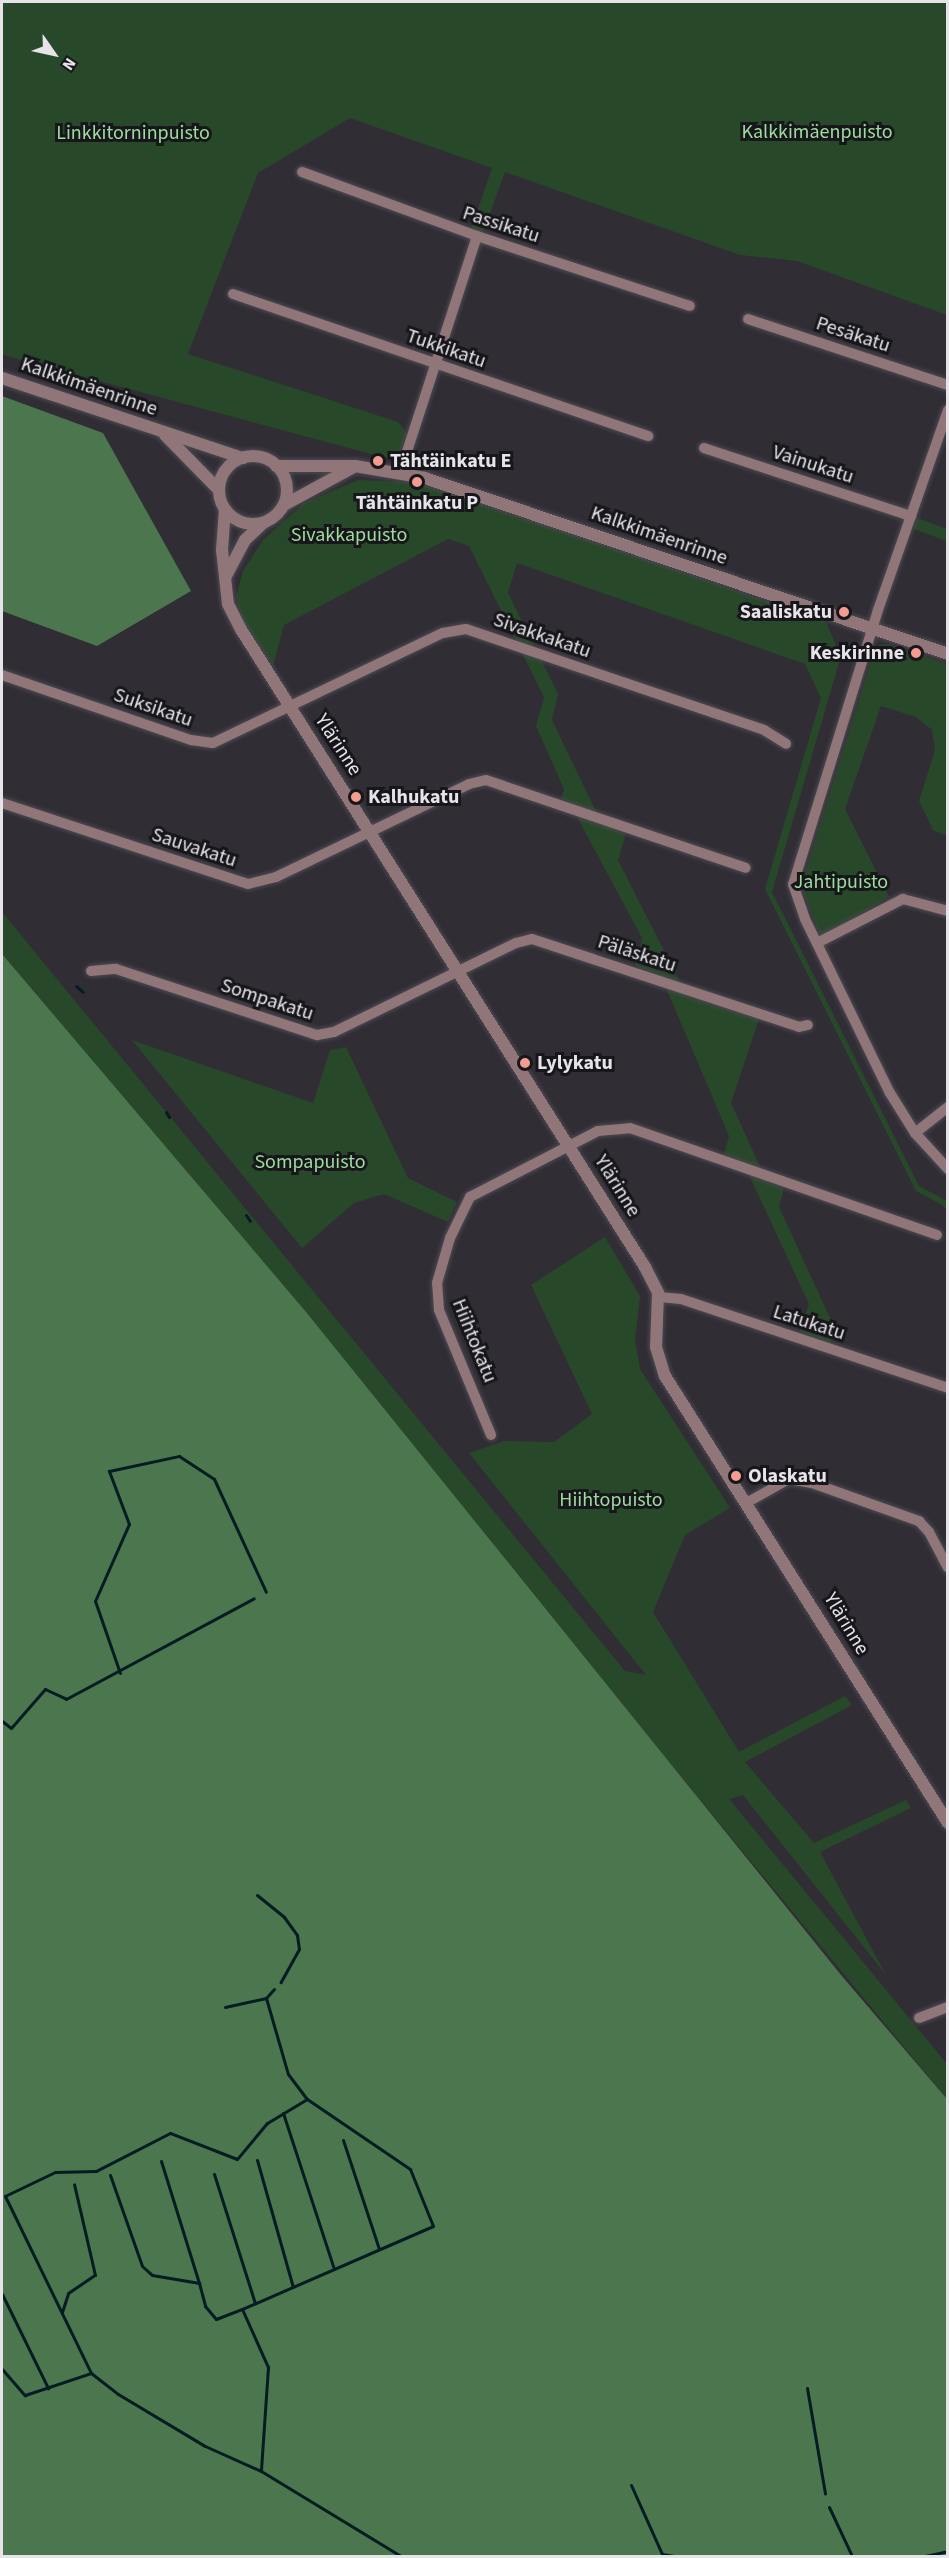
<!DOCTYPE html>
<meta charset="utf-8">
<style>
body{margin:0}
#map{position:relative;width:949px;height:2558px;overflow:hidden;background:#302d35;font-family:"Source Sans 3",sans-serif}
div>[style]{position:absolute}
.green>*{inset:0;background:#28482a}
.forest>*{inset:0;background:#4c764d}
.stream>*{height:3px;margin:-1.5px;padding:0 1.5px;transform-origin:1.5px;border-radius:1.5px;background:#051c22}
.roads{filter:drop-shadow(0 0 2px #4d4a52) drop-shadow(0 0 2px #4d4a52)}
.minor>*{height:10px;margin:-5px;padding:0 5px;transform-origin:5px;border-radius:5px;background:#907579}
.tertiary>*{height:12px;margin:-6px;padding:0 6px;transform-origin:6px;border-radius:6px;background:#907579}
.tertiary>.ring{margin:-6px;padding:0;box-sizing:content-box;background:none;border:12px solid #907579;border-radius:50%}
.dots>*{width:16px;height:16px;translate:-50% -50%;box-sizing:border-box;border:3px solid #17161a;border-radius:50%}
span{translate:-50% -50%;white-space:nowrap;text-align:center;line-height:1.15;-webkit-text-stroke:6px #17161a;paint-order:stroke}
.park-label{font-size:20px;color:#9ddc9e}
.street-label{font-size:20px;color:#e6e4e9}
.poi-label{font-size:20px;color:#e6e4e9;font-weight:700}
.left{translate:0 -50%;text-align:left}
.right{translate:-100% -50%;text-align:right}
.frame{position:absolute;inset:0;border:3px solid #e6e4e9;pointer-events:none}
.north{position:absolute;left:24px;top:24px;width:60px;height:60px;-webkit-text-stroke:4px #17161a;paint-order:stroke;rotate:124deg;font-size:16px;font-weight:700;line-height:24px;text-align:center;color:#e6e4e9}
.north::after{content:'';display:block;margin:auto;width:21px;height:27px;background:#e6e4e9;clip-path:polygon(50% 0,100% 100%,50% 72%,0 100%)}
</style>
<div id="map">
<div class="green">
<div style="clip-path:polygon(2px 2px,947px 2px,947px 315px,797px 261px,740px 255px,505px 172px,483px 233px,471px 229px,492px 168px,350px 118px,258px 173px,188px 354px,398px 422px,407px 433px,397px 461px,10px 357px,2px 354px)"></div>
<div style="clip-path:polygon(358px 480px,413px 482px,447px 491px,826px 622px,841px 656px,772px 892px,919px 1186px,947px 1201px,947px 1212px,944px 1206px,916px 1191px,765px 889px,821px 698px,805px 664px,517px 563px,508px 593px,558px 694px,552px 720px,602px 824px,626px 834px,618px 860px,687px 996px,759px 1019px,731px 1103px,767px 1182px,784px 1188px,779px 1207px,835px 1329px,830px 1344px,800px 1332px,809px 1304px,743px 1162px,724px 1154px,729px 1136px,661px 976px,635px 966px,642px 938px,569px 802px,561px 799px,564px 789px,536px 726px,544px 697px,469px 546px,448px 539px,284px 625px,273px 666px,242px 619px,236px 597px,243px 571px,263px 540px,304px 503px)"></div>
<div style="clip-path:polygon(917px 518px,947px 529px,947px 541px,913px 529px)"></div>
<div style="clip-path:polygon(888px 644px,947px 664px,947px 836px,933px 830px,919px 801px,935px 750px,932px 730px,916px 717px,881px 706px,845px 809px,889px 897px,821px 937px,801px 886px,874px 652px,880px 645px)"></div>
<div style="clip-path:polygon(2px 912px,625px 1671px,646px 1675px,469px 1453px,504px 1441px,554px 1442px,592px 1414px,531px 1285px,605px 1237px,640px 1296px,635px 1340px,640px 1369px,730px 1508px,685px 1535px,653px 1612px,739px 1752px,845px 1696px,852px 1705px,745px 1762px,814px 1843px,906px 1800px,911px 1808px,820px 1852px,886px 1975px,743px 1795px,729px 1799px,947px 2064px,947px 2099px,2px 954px)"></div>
<div style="clip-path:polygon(132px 1040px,313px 1103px,330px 1050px,346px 1047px,408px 1178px,457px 1202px,448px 1222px,384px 1194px,354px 1203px,302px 1248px)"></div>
</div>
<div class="forest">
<div style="clip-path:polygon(2px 396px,103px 433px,191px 591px,97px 646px,2px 611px)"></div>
<div style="clip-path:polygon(2px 954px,306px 1312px,841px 1975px,947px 2099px,947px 2556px,2px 2556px)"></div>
</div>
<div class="stream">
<div style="left:76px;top:986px;width:9px;rotate:41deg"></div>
<div style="left:166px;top:1112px;width:6px;rotate:59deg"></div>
<div style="left:246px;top:1215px;width:7px;rotate:56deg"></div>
<div style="left:120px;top:1673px;width:76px;rotate:-109.1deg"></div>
<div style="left:95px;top:1601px;width:84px;rotate:-66.2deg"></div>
<div style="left:129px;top:1524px;width:57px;rotate:-110.7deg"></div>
<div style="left:109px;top:1471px;width:72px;rotate:-12.1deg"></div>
<div style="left:179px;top:1456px;width:42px;rotate:33.3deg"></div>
<div style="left:214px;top:1479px;width:124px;rotate:65.3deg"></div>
<div style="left:2px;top:1721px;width:11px;rotate:38deg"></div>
<div style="left:11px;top:1728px;width:52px;rotate:-48.9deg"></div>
<div style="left:45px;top:1689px;width:23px;rotate:25deg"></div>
<div style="left:66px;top:1699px;width:213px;rotate:-28.2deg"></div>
<div style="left:257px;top:1895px;width:35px;rotate:39deg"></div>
<div style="left:284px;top:1917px;width:22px;rotate:54deg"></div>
<div style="left:297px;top:1935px;width:14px;rotate:82deg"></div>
<div style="left:299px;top:1949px;width:38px;rotate:119deg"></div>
<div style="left:266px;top:1998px;width:12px;rotate:-48deg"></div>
<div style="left:225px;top:2007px;width:42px;rotate:-12.4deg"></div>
<div style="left:266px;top:1998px;width:79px;rotate:73.9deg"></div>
<div style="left:288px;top:2074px;width:31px;rotate:53deg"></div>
<div style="left:307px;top:2099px;width:125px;rotate:34.2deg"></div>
<div style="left:410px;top:2169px;width:61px;rotate:68deg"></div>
<div style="left:433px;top:2226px;width:208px;rotate:156.5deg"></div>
<div style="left:242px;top:2309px;width:64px;rotate:65.9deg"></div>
<div style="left:268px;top:2367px;width:104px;rotate:93.9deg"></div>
<div style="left:307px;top:2099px;width:47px;rotate:149deg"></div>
<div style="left:267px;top:2123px;width:47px;rotate:129.8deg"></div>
<div style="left:237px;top:2159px;width:72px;rotate:-158.8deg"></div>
<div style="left:170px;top:2133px;width:83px;rotate:152.8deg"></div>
<div style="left:96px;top:2171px;width:41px;rotate:178.6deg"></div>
<div style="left:55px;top:2172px;width:55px;rotate:154.4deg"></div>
<div style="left:5px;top:2196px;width:197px;rotate:64.1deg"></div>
<div style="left:91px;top:2373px;width:34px;rotate:38deg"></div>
<div style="left:118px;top:2394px;width:101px;rotate:30.9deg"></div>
<div style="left:205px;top:2446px;width:61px;rotate:24.1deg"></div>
<div style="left:261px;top:2471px;width:164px;rotate:31.3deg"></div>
<div style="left:283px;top:2113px;width:164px;rotate:71.9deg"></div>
<div style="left:343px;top:2140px;width:115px;rotate:71.7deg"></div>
<div style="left:257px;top:2160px;width:132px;rotate:74.2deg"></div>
<div style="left:161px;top:2161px;width:128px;rotate:72.7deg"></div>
<div style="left:214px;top:2174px;width:135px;rotate:72.4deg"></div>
<div style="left:110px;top:2175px;width:96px;rotate:70.6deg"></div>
<div style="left:142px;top:2266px;width:13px;rotate:42deg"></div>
<div style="left:152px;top:2275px;width:48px;rotate:9.7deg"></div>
<div style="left:199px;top:2283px;width:24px;rotate:75deg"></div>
<div style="left:205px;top:2306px;width:17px;rotate:50deg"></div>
<div style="left:216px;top:2319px;width:28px;rotate:-21deg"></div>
<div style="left:2px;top:2294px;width:105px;rotate:63.9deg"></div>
<div style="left:62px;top:2312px;width:20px;rotate:-72deg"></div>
<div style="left:68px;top:2293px;width:32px;rotate:-34deg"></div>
<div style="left:95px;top:2275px;width:93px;rotate:-103deg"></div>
<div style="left:2px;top:2369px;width:35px;rotate:49deg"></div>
<div style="left:25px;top:2395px;width:70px;rotate:-18.4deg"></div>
<div style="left:807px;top:2388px;width:107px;rotate:80.3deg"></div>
<div style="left:631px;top:2485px;width:76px;rotate:65.8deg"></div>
<div style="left:662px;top:2554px;width:12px;rotate:9deg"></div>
<div style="left:829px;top:2507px;width:54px;rotate:64.9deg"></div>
<div style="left:925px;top:2556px;width:24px;rotate:-12deg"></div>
</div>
<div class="roads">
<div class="minor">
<div style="left:302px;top:172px;width:186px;rotate:20.1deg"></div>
<div style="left:477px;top:236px;width:224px;rotate:18.2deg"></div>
<div style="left:233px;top:294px;width:439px;rotate:18.9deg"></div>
<div style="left:748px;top:319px;width:211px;rotate:18.3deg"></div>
<div style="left:948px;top:410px;width:212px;rotate:109.3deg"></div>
<div style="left:878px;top:610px;width:287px;rotate:107.2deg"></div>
<div style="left:793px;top:884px;width:37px;rotate:71deg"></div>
<div style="left:805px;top:919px;width:194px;rotate:64deg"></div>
<div style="left:890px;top:1093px;width:47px;rotate:58deg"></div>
<div style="left:915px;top:1133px;width:49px;rotate:47.5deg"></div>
<div style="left:704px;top:448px;width:218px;rotate:18.2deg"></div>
<div style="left:400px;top:473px;width:249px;rotate:-72deg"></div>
<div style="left:2px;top:675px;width:200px;rotate:19deg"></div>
<div style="left:191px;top:740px;width:22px;rotate:8deg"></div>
<div style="left:213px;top:743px;width:255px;rotate:-25.6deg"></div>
<div style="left:443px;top:633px;width:23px;rotate:-10deg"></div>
<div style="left:466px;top:629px;width:315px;rotate:18.7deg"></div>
<div style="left:764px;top:730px;width:26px;rotate:32deg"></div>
<div style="left:2px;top:803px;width:259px;rotate:18.2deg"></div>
<div style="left:248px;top:884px;width:29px;rotate:-14deg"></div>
<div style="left:276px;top:877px;width:214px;rotate:-25.7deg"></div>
<div style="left:469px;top:784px;width:17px;rotate:-13deg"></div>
<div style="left:486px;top:780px;width:274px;rotate:18.7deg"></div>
<div style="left:817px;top:943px;width:97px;rotate:-27.1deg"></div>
<div style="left:903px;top:899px;width:47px;rotate:14.9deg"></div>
<div style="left:91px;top:971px;width:25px;rotate:-5deg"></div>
<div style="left:116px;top:969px;width:212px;rotate:18.2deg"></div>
<div style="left:317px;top:1035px;width:17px;rotate:-10deg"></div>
<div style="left:334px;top:1032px;width:203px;rotate:-26.1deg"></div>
<div style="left:516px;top:943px;width:16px;rotate:-14deg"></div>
<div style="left:532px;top:939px;width:281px;rotate:18.2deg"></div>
<div style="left:799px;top:1027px;width:9px;rotate:-13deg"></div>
<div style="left:915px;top:1133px;width:42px;rotate:-38.2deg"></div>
<div style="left:659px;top:1297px;width:22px;rotate:5deg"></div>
<div style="left:681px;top:1299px;width:281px;rotate:18.4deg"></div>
<div style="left:491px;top:1435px;width:135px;rotate:-112.6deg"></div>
<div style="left:439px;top:1310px;width:27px;rotate:-94deg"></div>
<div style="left:437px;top:1283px;width:47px;rotate:-73.9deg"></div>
<div style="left:450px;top:1238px;width:46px;rotate:-64deg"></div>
<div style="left:470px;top:1197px;width:144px;rotate:-27.3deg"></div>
<div style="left:598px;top:1131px;width:32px;rotate:-5deg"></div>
<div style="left:630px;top:1128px;width:325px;rotate:19.2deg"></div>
<div style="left:748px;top:1502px;width:47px;rotate:-29.3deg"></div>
<div style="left:789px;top:1479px;width:23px;rotate:10deg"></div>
<div style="left:812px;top:1483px;width:114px;rotate:19.6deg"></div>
<div style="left:919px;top:1521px;width:15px;rotate:48deg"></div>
<div style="left:929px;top:1532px;width:40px;rotate:62deg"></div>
<div style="left:919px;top:2018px;width:31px;rotate:-21deg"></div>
</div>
<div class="tertiary">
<div style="left:2px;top:378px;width:254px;rotate:18.4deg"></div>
<div style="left:165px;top:435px;width:77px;rotate:45.5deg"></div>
<div class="ring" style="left:219px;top:456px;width:56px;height:56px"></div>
<div style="left:276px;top:466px;width:79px"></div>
<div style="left:355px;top:466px;width:71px;rotate:9.7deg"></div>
<div style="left:425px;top:478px;width:552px;rotate:18.6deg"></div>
<div style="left:284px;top:505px;width:80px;rotate:-28.5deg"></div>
<div style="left:225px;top:509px;width:41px;rotate:94.2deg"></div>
<div style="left:222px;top:550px;width:54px;rotate:83.7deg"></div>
<div style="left:228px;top:604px;width:30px;rotate:63deg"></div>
<div style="left:242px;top:631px;width:753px;rotate:57.64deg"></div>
<div style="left:645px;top:1267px;width:29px;rotate:63deg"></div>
<div style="left:658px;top:1293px;width:54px;rotate:92.1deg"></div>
<div style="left:656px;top:1347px;width:30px;rotate:73deg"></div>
<div style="left:665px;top:1376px;width:529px;rotate:57.66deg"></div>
<div style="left:226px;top:576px;width:41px;rotate:-62.2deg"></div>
<div style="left:245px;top:540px;width:25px;rotate:-43deg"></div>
</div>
</div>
<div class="dots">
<div style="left:378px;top:461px;background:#f59c91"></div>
<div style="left:417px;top:482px;background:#f59c91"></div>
<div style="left:844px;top:612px;background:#f59c91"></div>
<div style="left:916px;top:653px;background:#f59c91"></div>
<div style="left:356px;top:797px;background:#f59c91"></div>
<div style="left:525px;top:1063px;background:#f59c91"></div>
<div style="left:736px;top:1476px;background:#f59c91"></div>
</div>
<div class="park-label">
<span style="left:817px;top:132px">Kalkkimäenpuisto</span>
<span style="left:133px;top:133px">Linkkitorninpuisto</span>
<span style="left:349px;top:535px">Sivakkapuisto</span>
<span style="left:841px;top:882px">Jahtipuisto</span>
<span style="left:310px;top:1162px">Sompapuisto</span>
<span style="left:611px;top:1500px">Hiihtopuisto</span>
</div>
<div class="street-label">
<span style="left:501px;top:225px;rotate:18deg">Passikatu</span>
<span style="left:853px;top:335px;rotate:18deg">Pesäkatu</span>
<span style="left:446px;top:349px;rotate:19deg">Tukkikatu</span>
<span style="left:89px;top:387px;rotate:19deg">Kalkkimäenrinne</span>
<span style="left:813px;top:465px;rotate:18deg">Vainukatu</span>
<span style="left:659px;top:536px;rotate:19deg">Kalkkimäenrinne</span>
<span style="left:542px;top:636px;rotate:19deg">Sivakkakatu</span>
<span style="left:153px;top:708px;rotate:19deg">Suksikatu</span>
<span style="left:338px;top:745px;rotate:57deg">Ylärinne</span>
<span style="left:194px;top:848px;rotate:18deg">Sauvakatu</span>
<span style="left:637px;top:954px;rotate:18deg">Päläskatu</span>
<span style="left:267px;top:1000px;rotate:18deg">Sompakatu</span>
<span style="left:617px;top:1186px;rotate:58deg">Ylärinne</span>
<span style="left:809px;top:1323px;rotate:18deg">Latukatu</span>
<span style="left:474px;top:1341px;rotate:68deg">Hiihtokatu</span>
<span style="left:846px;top:1624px;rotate:59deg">Ylärinne</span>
</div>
<div class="poi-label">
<span class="left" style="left:390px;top:461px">Tähtäinkatu E</span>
<span style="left:417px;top:503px">Tähtäinkatu P</span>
<span class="right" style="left:832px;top:612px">Saaliskatu</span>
<span class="right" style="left:904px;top:653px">Keskirinne</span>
<span class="left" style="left:368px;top:797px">Kalhukatu</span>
<span class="left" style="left:537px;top:1063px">Lylykatu</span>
<span class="left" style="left:748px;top:1476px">Olaskatu</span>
</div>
<div class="frame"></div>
<div class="north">N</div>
</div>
